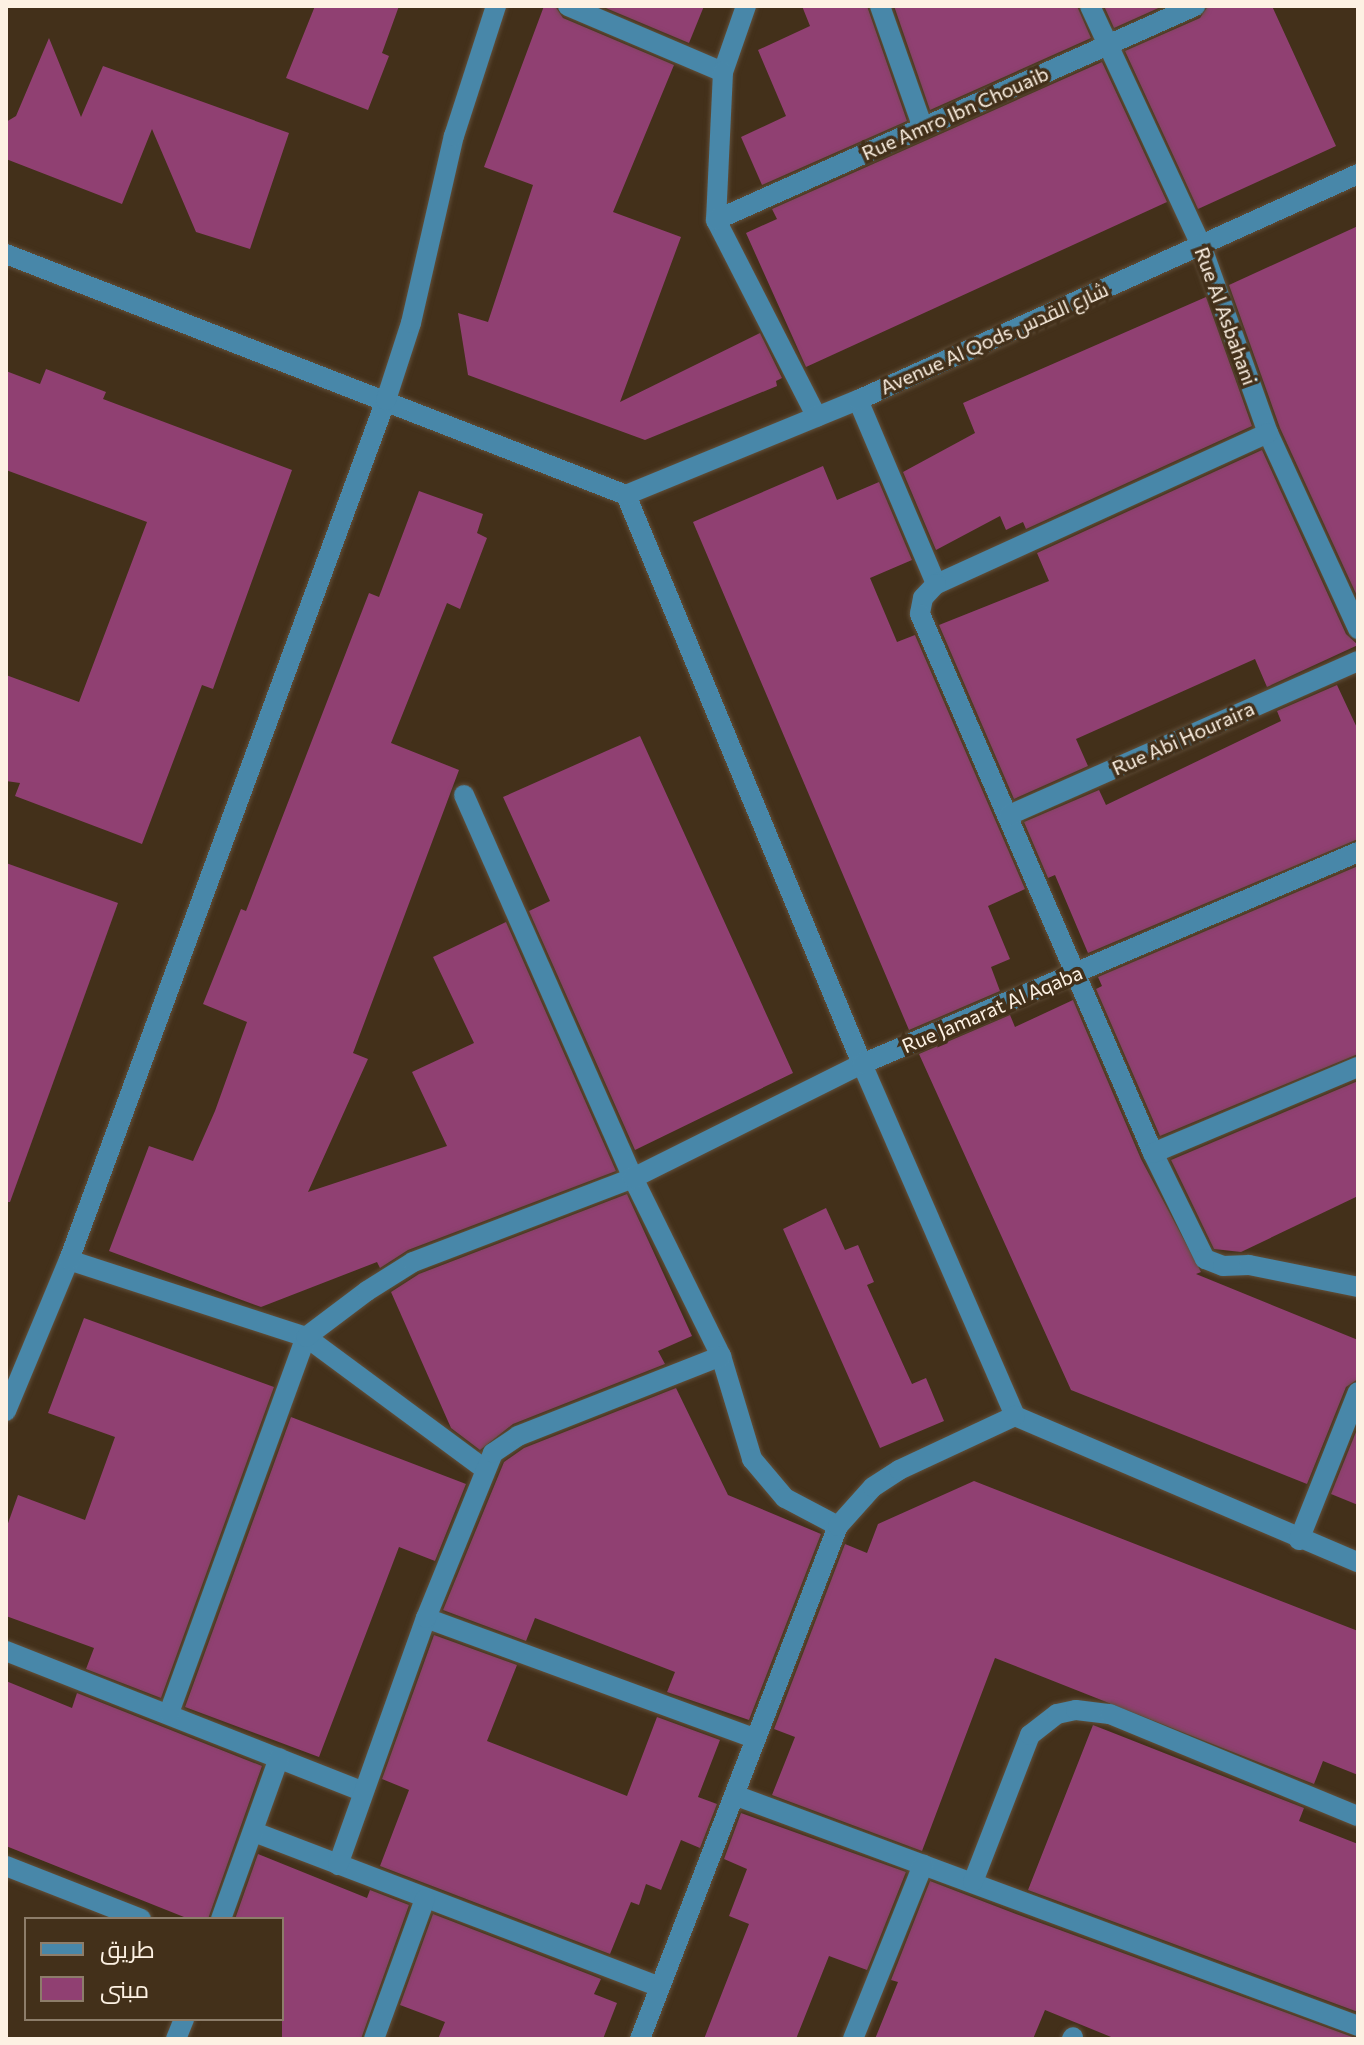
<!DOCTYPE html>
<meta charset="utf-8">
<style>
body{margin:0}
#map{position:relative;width:1364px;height:2045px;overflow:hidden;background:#43301a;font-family:Commissioner,Cairo,sans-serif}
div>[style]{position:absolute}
.building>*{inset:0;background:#904072}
.roads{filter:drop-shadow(0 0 2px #614f3a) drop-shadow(0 0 2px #614f3a)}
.minor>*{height:20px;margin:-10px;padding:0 10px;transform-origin:10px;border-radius:10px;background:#4887a9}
span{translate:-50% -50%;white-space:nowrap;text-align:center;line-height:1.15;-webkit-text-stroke:7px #43301a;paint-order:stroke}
.street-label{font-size:20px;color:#fdf1e3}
.frame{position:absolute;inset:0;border:8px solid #fdf1e3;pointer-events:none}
.legend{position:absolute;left:24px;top:1917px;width:260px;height:104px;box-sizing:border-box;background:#43301a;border:2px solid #8d7d6a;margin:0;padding:10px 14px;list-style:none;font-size:24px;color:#fdf1e3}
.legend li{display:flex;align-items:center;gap:16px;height:40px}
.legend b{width:40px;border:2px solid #8d7d6a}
</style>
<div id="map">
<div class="building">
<div style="clip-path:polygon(315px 6px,399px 6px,382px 53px,389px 56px,368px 110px,286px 78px)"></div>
<div style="clip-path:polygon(544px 6px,555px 6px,563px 18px,674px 65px,613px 212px,681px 237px,620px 402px,760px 333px,782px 378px,776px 381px,777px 386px,645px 440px,468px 375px,458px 313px,488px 322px,533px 185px,484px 167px)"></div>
<div style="clip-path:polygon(601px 6px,704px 6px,689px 43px)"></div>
<div style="clip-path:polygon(802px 6px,867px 6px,907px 121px,762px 185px,741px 137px,786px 116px,758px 50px,810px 26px)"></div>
<div style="clip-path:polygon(894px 6px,1077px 6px,1091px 38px,930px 110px)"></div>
<div style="clip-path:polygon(1104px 6px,1163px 6px,1114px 28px)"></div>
<div style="clip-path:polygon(1208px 6px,1272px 6px,1336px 146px,1198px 209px,1125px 51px,1200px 18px)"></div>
<div style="clip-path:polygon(49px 38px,81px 117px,103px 66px,289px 133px,250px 249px,196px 232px,152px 129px,122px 204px,6px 159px,6px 122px,16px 116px)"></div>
<div style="clip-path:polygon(1102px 62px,1167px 202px,806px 367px,746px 233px,777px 219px,772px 209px)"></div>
<div style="clip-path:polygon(1358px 226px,1358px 598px,1280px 428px,1229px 285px)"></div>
<div style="clip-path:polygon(1206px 297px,1252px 426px,1026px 529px,1023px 522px,1006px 530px,1000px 516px,936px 550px,903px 472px,975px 433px,963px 403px)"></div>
<div style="clip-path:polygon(46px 369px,106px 392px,103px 399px,292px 470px,213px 689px,202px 685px,142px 844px,15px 796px,20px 783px,6px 781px,6px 675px,79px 702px,147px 522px,6px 470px,6px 371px,40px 384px)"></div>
<div style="clip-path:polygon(1262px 450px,1346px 634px,1358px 645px,1267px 687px,1255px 659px,1076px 739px,1088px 766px,1014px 799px,939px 625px,1049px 581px,1037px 553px)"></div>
<div style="clip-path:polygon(823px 466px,837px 500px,879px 482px,912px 560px,870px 578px,897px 642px,915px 635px,1025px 889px,988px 906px,1010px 959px,991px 967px,1000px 991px,909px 1030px,693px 522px)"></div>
<div style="clip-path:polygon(419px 491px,483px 514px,477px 533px,487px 538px,460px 609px,447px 603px,391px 743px,459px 770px,353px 1053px,368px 1059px,308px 1192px,447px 1146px,412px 1072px,474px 1043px,433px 957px,506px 922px,616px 1171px,408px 1250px,380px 1268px,377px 1262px,261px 1307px,109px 1251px,149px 1146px,193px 1161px,215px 1111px,247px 1022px,203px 1004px,241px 909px,246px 911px,369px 593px,379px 597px)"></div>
<div style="clip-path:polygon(1337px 685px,1358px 730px,1358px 839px,1088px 953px,1055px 875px,1048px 878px,1024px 822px,1099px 790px,1106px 805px,1281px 721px,1277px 711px)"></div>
<div style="clip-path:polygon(640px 736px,793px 1073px,635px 1150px,529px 911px,550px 901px,503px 797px)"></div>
<div style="clip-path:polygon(6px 863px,118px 903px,10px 1202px,6px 1202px)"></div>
<div style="clip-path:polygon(1358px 866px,1358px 1054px,1160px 1136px,1096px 989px,1102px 986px,1098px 977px)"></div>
<div style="clip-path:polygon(1073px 1000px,1141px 1159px,1201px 1272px,1196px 1274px,1358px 1340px,1358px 1379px,1346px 1387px,1307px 1484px,1071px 1390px,919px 1054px,1010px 1015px,1015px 1027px)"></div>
<div style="clip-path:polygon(1358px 1081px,1358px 1196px,1241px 1252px,1214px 1249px,1171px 1160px)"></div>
<div style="clip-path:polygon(627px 1194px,692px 1336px,658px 1351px,665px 1364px,513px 1424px,480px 1450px,451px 1428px,391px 1292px,419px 1274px)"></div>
<div style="clip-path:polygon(826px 1208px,845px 1250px,858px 1245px,874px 1282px,867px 1285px,912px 1384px,926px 1378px,944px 1421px,880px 1448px,783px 1229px)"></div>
<div style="clip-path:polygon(84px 1318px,274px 1387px,161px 1698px,86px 1669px,94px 1648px,6px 1616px,6px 1529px,18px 1495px,85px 1520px,115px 1437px,48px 1413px)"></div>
<div style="clip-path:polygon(676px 1388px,728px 1495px,821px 1534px,749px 1720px,667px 1692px,675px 1672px,535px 1618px,526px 1641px,443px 1610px,504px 1462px,524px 1448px)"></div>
<div style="clip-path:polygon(291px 1417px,466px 1484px,435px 1561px,399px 1547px,319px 1757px,185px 1707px)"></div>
<div style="clip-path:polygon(1358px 1427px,1358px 1505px,1331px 1494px)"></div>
<div style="clip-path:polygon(974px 1481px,1358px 1631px,1358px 1775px,1323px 1761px,1314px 1784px,995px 1658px,922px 1851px,772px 1795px,795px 1737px,774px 1729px,845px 1544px,867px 1553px,878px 1524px)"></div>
<div style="clip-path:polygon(434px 1635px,517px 1665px,487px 1741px,627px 1796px,657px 1717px,720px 1740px,698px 1797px,717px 1804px,700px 1848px,681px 1840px,661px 1890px,646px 1884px,639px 1905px,631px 1902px,610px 1954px,380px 1866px,409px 1790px,382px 1779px)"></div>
<div style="clip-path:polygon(6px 1681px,72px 1708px,77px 1693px,262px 1766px,208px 1919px,189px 1919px,6px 1846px)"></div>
<div style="clip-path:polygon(1093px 1725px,1304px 1808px,1299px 1821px,1358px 1844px,1358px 2012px,1028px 1890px)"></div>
<div style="clip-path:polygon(741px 1813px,906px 1872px,867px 1970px,829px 1956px,796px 2039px,704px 2039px,749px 1924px,729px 1916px,747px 1869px,724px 1859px)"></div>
<div style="clip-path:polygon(258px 1854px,367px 1898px,370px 1890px,409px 1905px,361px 2039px,282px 2039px,282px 1919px,235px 1919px)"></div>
<div style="clip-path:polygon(930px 1881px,1016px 1914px,1358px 2039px,1116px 2039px,1045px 2010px,1033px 2039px,875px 2039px,898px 1982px,891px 1980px)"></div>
<div style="clip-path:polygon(433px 1914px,601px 1979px,594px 1994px,617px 2003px,603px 2039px,438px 2039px,445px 2022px,400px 2005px)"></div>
</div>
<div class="roads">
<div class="minor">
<div style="left:568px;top:6px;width:168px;rotate:23.1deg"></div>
<div style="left:746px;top:6px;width:70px;rotate:109.2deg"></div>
<div style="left:723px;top:72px;width:148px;rotate:92.7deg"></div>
<div style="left:716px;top:220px;width:221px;rotate:62.9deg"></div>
<div style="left:880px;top:6px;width:129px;rotate:70.6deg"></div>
<div style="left:1090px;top:6px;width:264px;rotate:65.1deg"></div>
<div style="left:1201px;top:245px;width:200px;rotate:70.4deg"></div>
<div style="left:1268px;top:433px;width:216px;rotate:65.3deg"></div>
<div style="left:716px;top:220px;width:525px;rotate:-24.07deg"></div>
<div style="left:6px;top:254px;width:665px;rotate:21.24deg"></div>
<div style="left:626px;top:495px;width:616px;rotate:67.47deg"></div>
<div style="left:862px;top:1064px;width:384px;rotate:66.5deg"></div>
<div style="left:1015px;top:1416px;width:373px;rotate:23.1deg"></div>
<div style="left:858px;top:400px;width:200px;rotate:67deg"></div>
<div style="left:1268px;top:433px;width:365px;rotate:155.5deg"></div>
<div style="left:936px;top:584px;width:19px;rotate:133deg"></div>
<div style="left:923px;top:598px;width:16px;rotate:101deg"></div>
<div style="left:920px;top:614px;width:587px;rotate:66.62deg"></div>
<div style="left:1153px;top:1153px;width:118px;rotate:63.9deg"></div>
<div style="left:1205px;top:1259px;width:19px;rotate:21deg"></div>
<div style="left:1223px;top:1266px;width:26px;rotate:-2deg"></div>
<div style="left:1249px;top:1265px;width:111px;rotate:11.4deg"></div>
<div style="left:626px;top:495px;width:251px;rotate:-22.3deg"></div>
<div style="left:858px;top:400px;width:549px;rotate:-24.32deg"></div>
<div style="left:464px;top:795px;width:419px;rotate:66.2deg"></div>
<div style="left:633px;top:1178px;width:199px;rotate:63.7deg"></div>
<div style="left:721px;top:1356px;width:108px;rotate:73.2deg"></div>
<div style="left:752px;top:1459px;width:51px;rotate:49.8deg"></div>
<div style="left:785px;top:1498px;width:60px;rotate:27.8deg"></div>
<div style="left:1009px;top:815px;width:381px;rotate:-23.8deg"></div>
<div style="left:1153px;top:1153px;width:222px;rotate:-22.8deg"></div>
<div style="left:69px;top:1260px;width:249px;rotate:18deg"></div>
<div style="left:306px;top:1337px;width:220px;rotate:36.5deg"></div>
<div style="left:6px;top:1411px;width:164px;rotate:-67.4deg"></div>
<div style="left:69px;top:1260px;width:917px;rotate:-69.77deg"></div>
<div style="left:386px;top:400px;width:81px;rotate:-72deg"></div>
<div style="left:411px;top:323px;width:192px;rotate:-77.1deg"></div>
<div style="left:454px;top:136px;width:137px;rotate:-72.1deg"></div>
<div style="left:1299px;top:1540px;width:159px;rotate:-68.3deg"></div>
<div style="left:426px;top:1618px;width:351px;rotate:20.1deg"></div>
<div style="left:6px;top:1651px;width:383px;rotate:21.5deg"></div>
<div style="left:169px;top:1713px;width:400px;rotate:-70deg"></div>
<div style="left:306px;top:1337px;width:76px;rotate:-37deg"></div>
<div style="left:367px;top:1291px;width:54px;rotate:-32.2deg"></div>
<div style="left:413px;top:1262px;width:235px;rotate:-20.9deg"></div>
<div style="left:633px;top:1178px;width:256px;rotate:-26.5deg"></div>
<div style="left:862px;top:1064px;width:539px;rotate:-23.14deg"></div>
<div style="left:737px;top:1796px;width:662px;rotate:20.32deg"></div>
<div style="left:254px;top:1832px;width:434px;rotate:20.9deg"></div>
<div style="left:338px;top:1865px;width:262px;rotate:-70.4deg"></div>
<div style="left:426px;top:1618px;width:178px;rotate:-67.9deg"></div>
<div style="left:493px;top:1453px;width:30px;rotate:-34deg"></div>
<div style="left:518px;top:1436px;width:218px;rotate:-21.5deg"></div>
<div style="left:6px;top:1866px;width:145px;rotate:21.4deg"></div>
<div style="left:973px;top:1882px;width:158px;rotate:-68.8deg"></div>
<div style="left:1030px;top:1735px;width:34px;rotate:-38deg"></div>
<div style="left:1057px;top:1714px;width:19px;rotate:-12deg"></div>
<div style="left:1076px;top:1710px;width:34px;rotate:7deg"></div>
<div style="left:1110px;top:1714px;width:268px;rotate:22.4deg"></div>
<div style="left:221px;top:1919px;width:171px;rotate:-70.2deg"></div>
<div style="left:176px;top:2039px;width:22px;rotate:-68deg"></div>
<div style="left:374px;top:2039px;width:149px;rotate:-70deg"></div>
<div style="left:640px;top:2039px;width:550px;rotate:-68.9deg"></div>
<div style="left:838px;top:1526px;width:52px;rotate:-48.1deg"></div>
<div style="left:873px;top:1487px;width:31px;rotate:-33deg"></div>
<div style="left:899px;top:1470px;width:128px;rotate:-25deg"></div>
<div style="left:853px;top:2039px;width:188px;rotate:-68.1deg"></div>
<div style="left:1072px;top:2039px;width:2px;rotate:-63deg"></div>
</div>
</div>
<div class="street-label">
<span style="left:955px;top:113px;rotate:-24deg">Rue Amro Ibn Chouaib</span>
<span style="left:1226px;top:316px;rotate:70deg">Rue Al Asbahani</span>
<span style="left:994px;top:338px;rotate:-24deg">Avenue Al Qods شارع القدس</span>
<span style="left:1183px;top:738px;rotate:-24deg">Rue Abi Houraira</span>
<span style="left:992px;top:1009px;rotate:-23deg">Rue Jamarat Al Aqaba</span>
</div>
<div class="frame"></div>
<ul class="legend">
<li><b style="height:10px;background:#4887a9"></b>طريق</li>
<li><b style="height:22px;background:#904072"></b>مبنى</li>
</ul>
</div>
